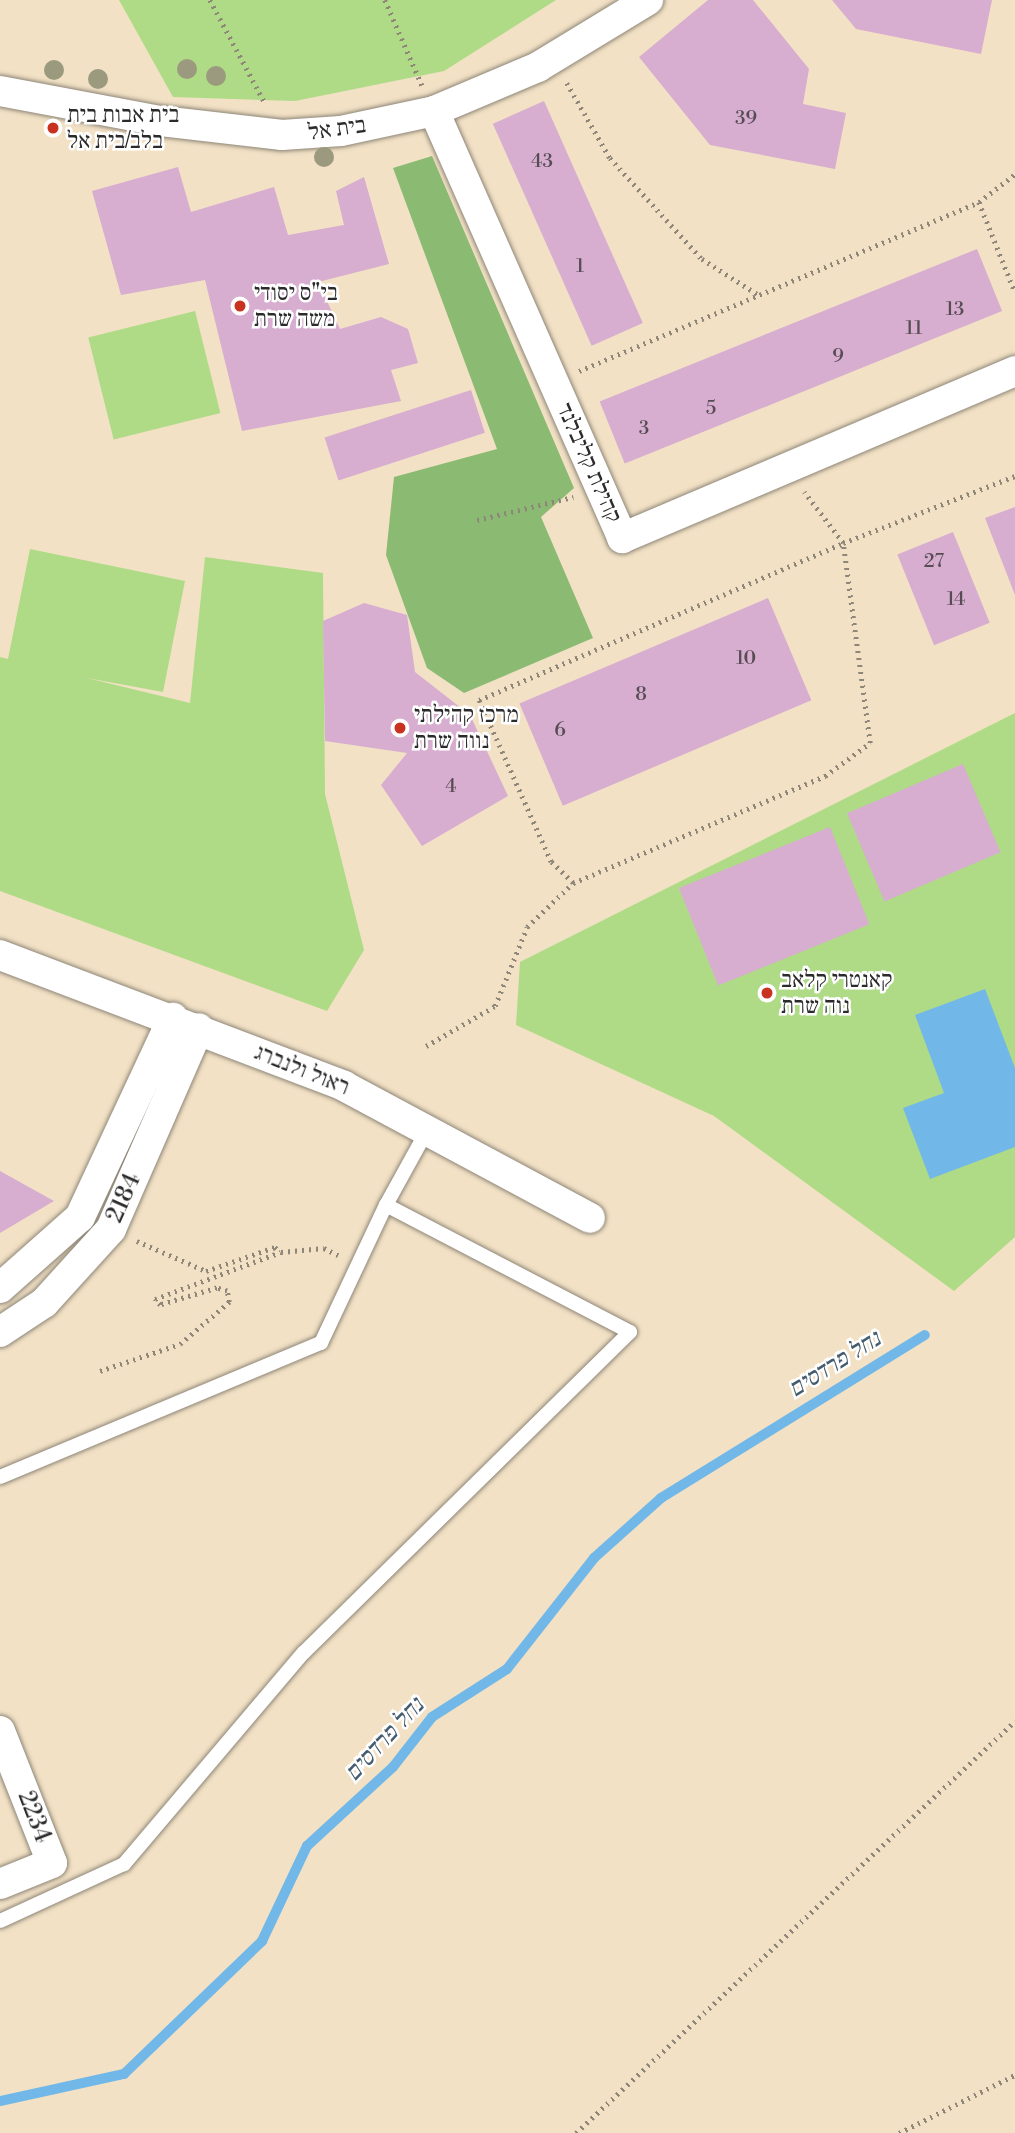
<!DOCTYPE html>
<meta charset="utf-8">
<style>
body{margin:0}
#map{position:relative;width:1015px;height:2133px;overflow:hidden;background:#f2e1c5;font-family:"Libre Bodoni","Frank Ruhl Libre",serif}
div>[style]{position:absolute}
.green>*{inset:0;background:#afdb86;transform-origin:0 0}
.forest>*{inset:0;background:#8bbb73}
.water>*{inset:0;background:#71b8e9}
.stream>*{height:10px;margin:-5px;padding:0 5px;transform-origin:5px;border-radius:5px;background:#71b8e9}
.building>*{inset:0;background:#d7add0;transform-origin:0 0}
.path>*{height:4.5px;margin-top:-2.25px;transform-origin:0;background:repeating-linear-gradient(90deg,#8e8678 0 2px,transparent 0 7px)}
.roads{filter:drop-shadow(0 0 2px #8e8678) drop-shadow(0 0 2px #8e8678)}
.lane>*{height:14px;margin:-7px;padding:0 7px;transform-origin:7px;border-radius:7px;background:#fff}
.street>*{height:30px;margin:-15px;padding:0 15px;transform-origin:15px;border-radius:15px;background:#fff}
.trees>*{width:20px;height:20px;margin:-10px;border-radius:50%;background:#9b9a7f}
.dots>*{width:19px;height:19px;translate:-50% -50%;box-sizing:border-box;border:4px solid #fff;border-radius:50%}
span{translate:-50% -50%;white-space:nowrap;text-align:center;line-height:1.15;-webkit-text-stroke:5px #fff;paint-order:stroke}
.number-label{font-size:19px;color:#564c54}
.number-label span{-webkit-text-stroke-width:0}
.poi-label{font-size:23px;color:#2b2b2b}
.left{translate:0 -50%;text-align:left}
.street-label{font-size:23px;color:#2b2b2b}
.water-label{font-size:24px;color:#445c6e;font-style:italic}
</style>
<div id="map">
<div class="green">
<div style="clip-path:polygon(119px 0,556px 0,444px 71px,295px 101px,173px 97px)"></div>
<div style="left:195px;top:311px;width:105px;height:110px;rotate:76deg"></div>
<div style="clip-path:polygon(30px 549px,185px 581px,163px 692px,87px 678px,190px 703px,205px 557px,323px 573px,325px 794px,364px 950px,327px 1011px,0 891px,0 657px,8px 659px)"></div>
<div style="clip-path:polygon(1015px 713px,1015px 1237px,954px 1291px,714px 1116px,516px 1025px,520px 962px)"></div>
</div>
<div class="forest">
<div style="clip-path:polygon(432px 156px,574px 488px,541px 517px,593px 638px,464px 693px,427px 668px,386px 555px,394px 477px,497px 449px,393px 168px)"></div>
</div>
<div class="water">
<div style="clip-path:polygon(985px 989px,1015px 1068px,1015px 1147px,930px 1179px,903px 1108px,944px 1093px,915px 1015px)"></div>
</div>
<div class="stream">
<div style="left:0;top:2101px;width:127px;rotate:-12.3deg"></div>
<div style="left:124px;top:2074px;width:192px;rotate:-43.9deg"></div>
<div style="left:262px;top:1941px;width:105px;rotate:-64.7deg"></div>
<div style="left:307px;top:1846px;width:117px;rotate:-42.6deg"></div>
<div style="left:393px;top:1767px;width:63px;rotate:-52deg"></div>
<div style="left:432px;top:1717px;width:89px;rotate:-32.6deg"></div>
<div style="left:507px;top:1669px;width:141px;rotate:-51.9deg"></div>
<div style="left:594px;top:1558px;width:90px;rotate:-41.8deg"></div>
<div style="left:661px;top:1498px;width:310px;rotate:-31.7deg"></div>
</div>
<div class="building">
<div style="clip-path:polygon(708px 0,753px 0,809px 69px,803px 104px,846px 113px,835px 169px,710px 145px,639px 57px)"></div>
<div style="clip-path:polygon(832px 0,992px 0,981px 54px,856px 29px)"></div>
<div style="left:544px;top:101px;width:243px;height:56px;rotate:66deg"></div>
<div style="clip-path:polygon(178px 167px,191px 212px,274px 187px,288px 235px,344px 225px,336px 191px,364px 177px,389px 264px,318px 282px,340px 329px,381px 317px,408px 329px,418px 363px,391px 370px,401px 401px,242px 431px,205px 280px,121px 295px,92px 191px)"></div>
<div style="left:977px;top:249px;width:67px;height:407px;rotate:68deg"></div>
<div style="left:471px;top:390px;width:45px;height:154px;rotate:72deg"></div>
<div style="clip-path:polygon(1015px 507px,1015px 595px,985px 518px)"></div>
<div style="left:953px;top:532px;width:98px;height:60px;rotate:68deg"></div>
<div style="left:768px;top:598px;width:111px;height:270px;rotate:67deg"></div>
<div style="clip-path:polygon(364px 603px,407px 615px,415px 672px,470px 715px,508px 796px,422px 846px,381px 785px,407px 753px,325px 741px,323px 621px)"></div>
<div style="left:963px;top:764px;width:96px;height:126px;rotate:67deg"></div>
<div style="left:830px;top:827px;width:105px;height:163px;rotate:68deg"></div>
<div style="clip-path:polygon(0 1171px,54px 1201px,0 1233px)"></div>
</div>
<div class="path">
<div style="left:210px;top:0;width:117px;rotate:61.9deg"></div>
<div style="left:385px;top:0;width:93px;rotate:66.5deg"></div>
<div style="left:567px;top:83px;width:86px;rotate:60.2deg"></div>
<div style="left:610px;top:158px;width:137px;rotate:47.7deg"></div>
<div style="left:702px;top:259px;width:67px;rotate:32.3deg"></div>
<div style="left:979px;top:202px;width:97px;rotate:68.2deg"></div>
<div style="left:579px;top:371px;width:434px;rotate:-22.9deg"></div>
<div style="left:979px;top:202px;width:46px;rotate:-37.9deg"></div>
<div style="left:477px;top:520px;width:99px;rotate:-13.5deg"></div>
<div style="left:573px;top:883px;width:30px;rotate:-136deg"></div>
<div style="left:551px;top:862px;width:177px;rotate:-114deg"></div>
<div style="left:479px;top:700px;width:396px;rotate:-23.3deg"></div>
<div style="left:843px;top:543px;width:185px;rotate:-21.3deg"></div>
<div style="left:426px;top:1046px;width:80px;rotate:-30.1deg"></div>
<div style="left:495px;top:1006px;width:85px;rotate:-67.9deg"></div>
<div style="left:527px;top:927px;width:64px;rotate:-43.7deg"></div>
<div style="left:573px;top:883px;width:274px;rotate:-23deg"></div>
<div style="left:825px;top:776px;width:56px;rotate:-36.3deg"></div>
<div style="left:870px;top:743px;width:202px;rotate:-97.7deg"></div>
<div style="left:843px;top:543px;width:64px;rotate:-127.4deg"></div>
<div style="left:137px;top:1241px;width:75px;rotate:23.5deg"></div>
<div style="left:206px;top:1271px;width:73px;rotate:-19.2deg"></div>
<div style="left:275px;top:1247px;width:7px;rotate:45deg"></div>
<div style="left:155px;top:1299px;width:134px;rotate:-20.5deg"></div>
<div style="left:281px;top:1252px;width:43px;rotate:-5.3deg"></div>
<div style="left:324px;top:1248px;width:16px;rotate:27deg"></div>
<div style="left:100px;top:1371px;width:84px;rotate:-18.6deg"></div>
<div style="left:180px;top:1344px;width:65px;rotate:-40.6deg"></div>
<div style="left:229px;top:1302px;width:11px;rotate:-100deg"></div>
<div style="left:227px;top:1291px;width:10px;rotate:-163deg"></div>
<div style="left:217px;top:1288px;width:59px;rotate:163.4deg"></div>
<div style="left:160px;top:1305px;width:8px;rotate:-130deg"></div>
<div style="left:576px;top:2133px;width:602px;rotate:-43.18deg"></div>
<div style="left:899px;top:2133px;width:130px;rotate:-26.6deg"></div>
</div>
<div class="roads">
<div class="lane">
<div style="left:386px;top:1205px;width:87px;rotate:-61.1deg"></div>
<div style="left:0;top:1477px;width:348px;rotate:-22.7deg"></div>
<div style="left:321px;top:1343px;width:153px;rotate:-64.8deg"></div>
<div style="left:386px;top:1205px;width:275px;rotate:27.5deg"></div>
<div style="left:630px;top:1332px;width:458px;rotate:135.5deg"></div>
<div style="left:303px;top:1653px;width:277px;rotate:130.3deg"></div>
<div style="left:124px;top:1864px;width:136px;rotate:155.3deg"></div>
</div>
<div class="street">
<div style="left:0;top:91px;width:164px;rotate:10.6deg"></div>
<div style="left:161px;top:121px;width:122px;rotate:6.6deg"></div>
<div style="left:282px;top:135px;width:59px;rotate:-3.9deg"></div>
<div style="left:341px;top:131px;width:95px;rotate:-12.1deg"></div>
<div style="left:434px;top:111px;width:113px;rotate:-22.9deg"></div>
<div style="left:538px;top:67px;width:129px;rotate:-31.3deg"></div>
<div style="left:434px;top:111px;width:467px;rotate:66.2deg"></div>
<div style="left:622px;top:538px;width:427px;rotate:-23deg"></div>
<div style="left:0;top:955px;width:368px;rotate:20.8deg"></div>
<div style="left:344px;top:1086px;width:279px;rotate:28.2deg"></div>
<div style="left:0;top:1288px;width:107px;rotate:-41.6deg"></div>
<div style="left:80px;top:1217px;width:220px;rotate:-65deg"></div>
<div style="left:0;top:1332px;width:53px;rotate:-33.4deg"></div>
<div style="left:44px;top:1303px;width:100px;rotate:-47.8deg"></div>
<div style="left:111px;top:1229px;width:219px;rotate:-66.4deg"></div>
<div style="left:0;top:1731px;width:142px;rotate:68.5deg"></div>
<div style="left:52px;top:1863px;width:56px;rotate:158deg"></div>
</div>
</div>
<div class="trees">
<div style="left:187px;top:69px"></div>
<div style="left:54px;top:70px"></div>
<div style="left:216px;top:76px"></div>
<div style="left:98px;top:79px"></div>
<div style="left:324px;top:157px"></div>
</div>
<div class="dots">
<div style="left:53px;top:128px;background:#c8321e"></div>
<div style="left:240px;top:306px;background:#c8321e"></div>
<div style="left:400px;top:728px;background:#c8321e"></div>
<div style="left:767px;top:993px;background:#c8321e"></div>
</div>
<div class="number-label">
<span style="left:746px;top:119px">39</span>
<span style="left:542px;top:162px">43</span>
<span style="left:580px;top:267px">1</span>
<span style="left:955px;top:310px">13</span>
<span style="left:914px;top:329px">11</span>
<span style="left:838px;top:357px">9</span>
<span style="left:711px;top:409px">5</span>
<span style="left:644px;top:429px">3</span>
<span style="left:934px;top:562px">27</span>
<span style="left:956px;top:600px">14</span>
<span style="left:746px;top:659px">10</span>
<span style="left:641px;top:695px">8</span>
<span style="left:560px;top:731px">6</span>
<span style="left:451px;top:787px">4</span>
</div>
<div class="poi-label">
<span class="left" style="left:67px;top:128px">בית אבות בית<br>בלב/בית אל</span>
<span class="left" style="left:254px;top:306px">בי"ס יסודי<br>משה שרת</span>
<span class="left" style="left:414px;top:728px">מרכז קהילתי<br>נווה שרת</span>
<span class="left" style="left:781px;top:993px">קאנטרי קלאב<br>נוה שרת</span>
</div>
<div class="street-label">
<span style="left:337px;top:129px;rotate:-8deg">בית אל</span>
<span style="left:589px;top:463px;rotate:66deg">קהילת קליבלנד</span>
<span style="left:302px;top:1070px;rotate:22deg">ראול ולנברג</span>
<span style="left:124px;top:1198px;rotate:-66deg">2184</span>
<span style="left:34px;top:1817px;rotate:69deg">2234</span>
</div>
<div class="water-label">
<span style="left:835px;top:1365px;rotate:-32deg">נחל פרדסים</span>
<span style="left:385px;top:1740px;rotate:-47deg">נחל פרדסים</span>
</div>
</div>
